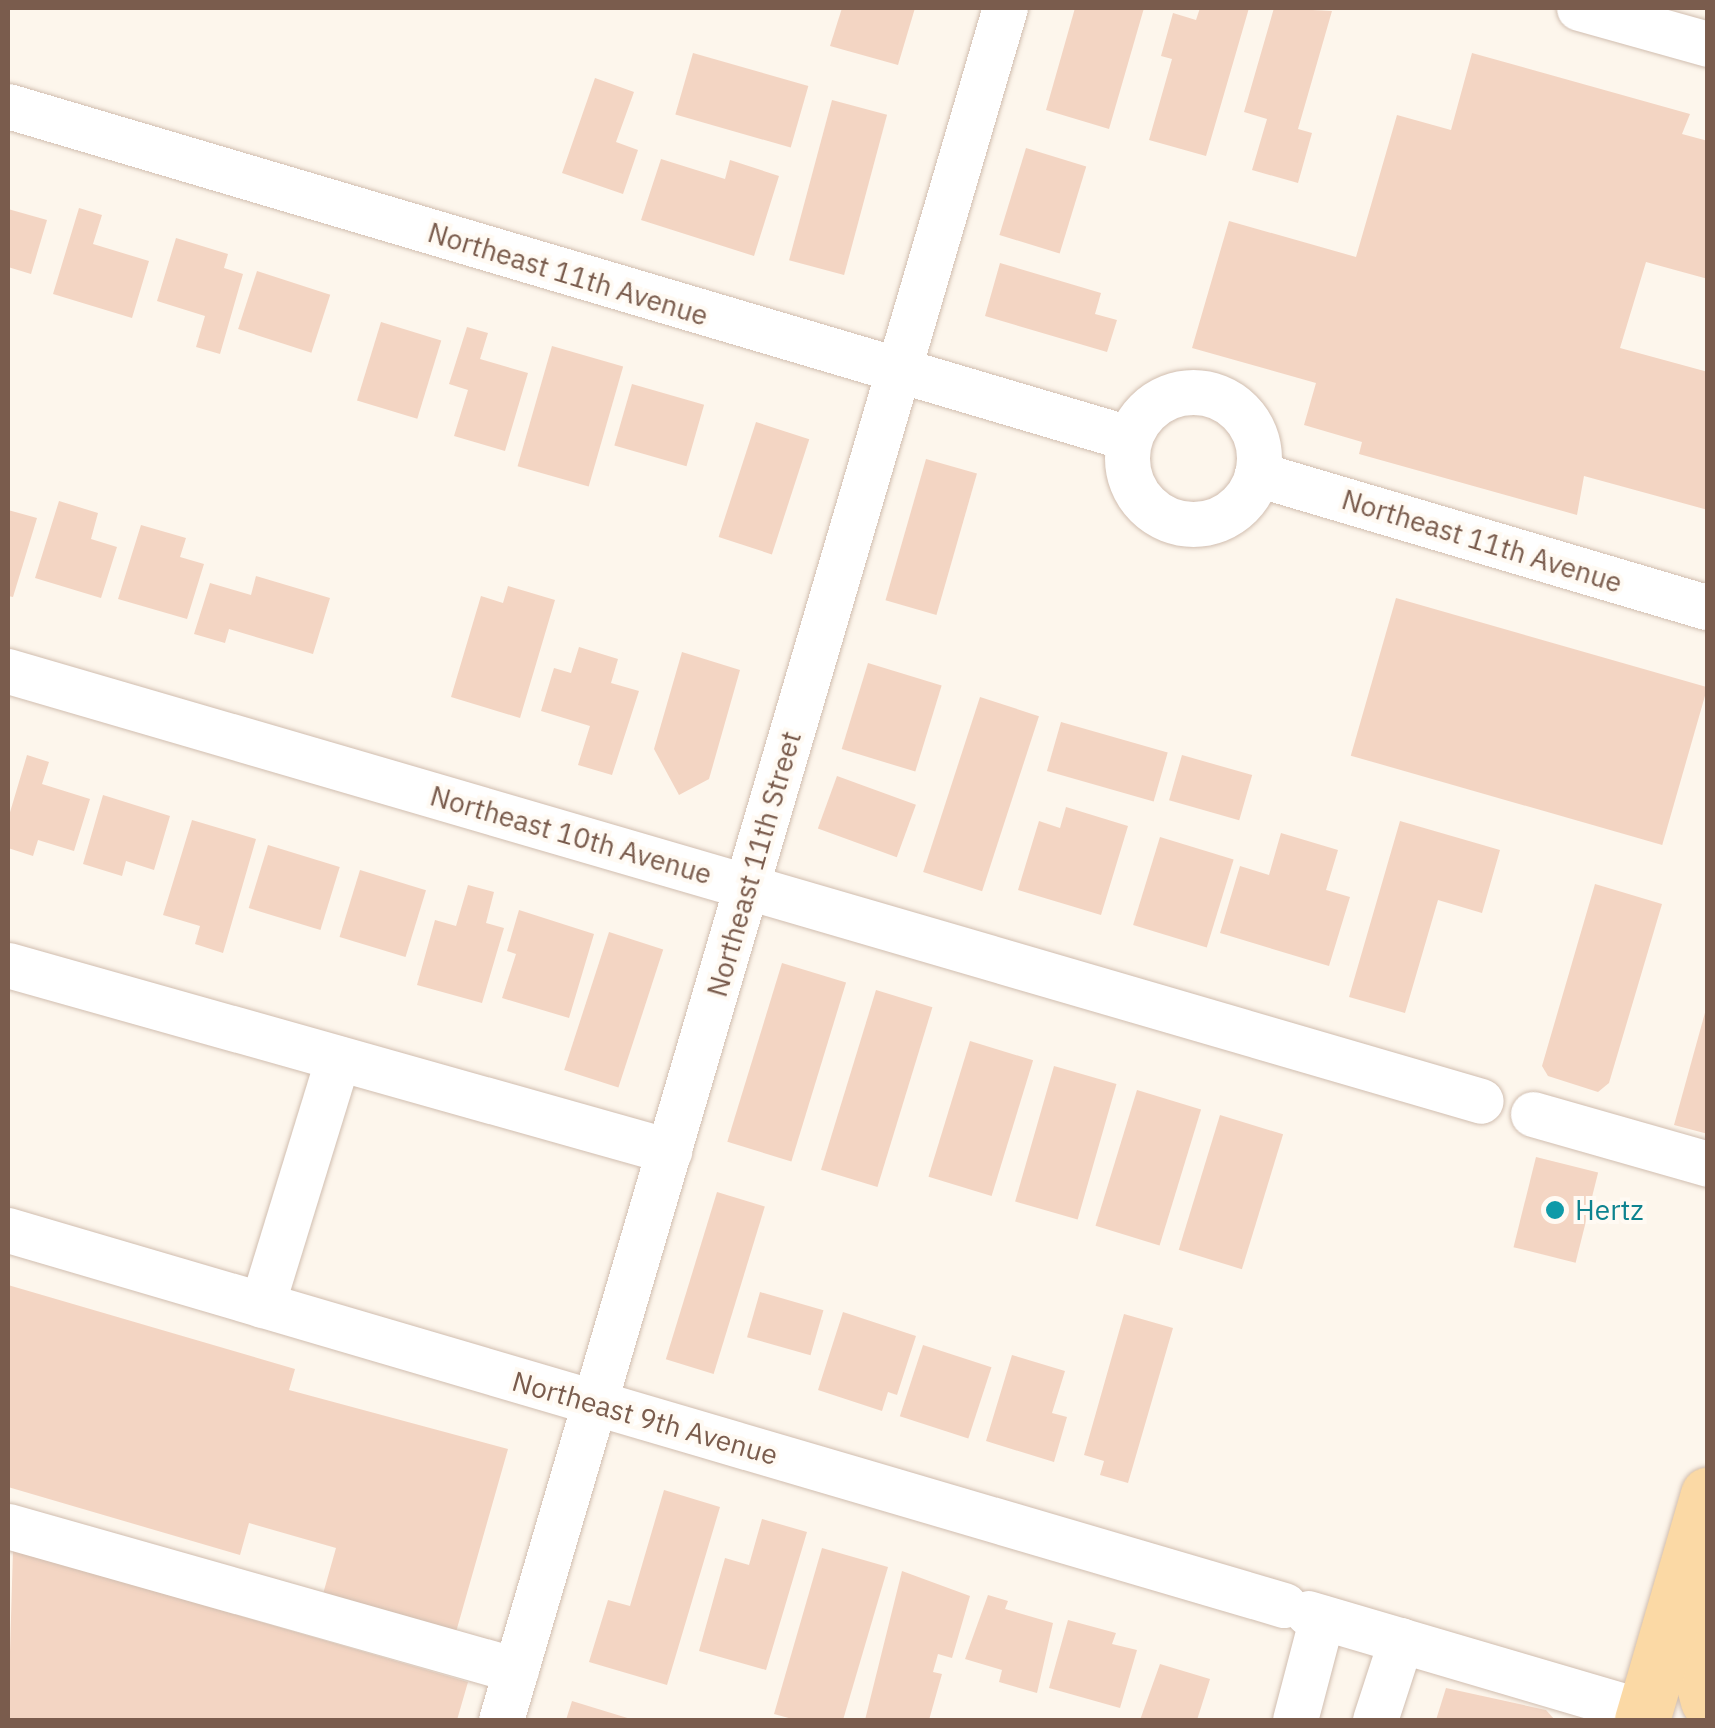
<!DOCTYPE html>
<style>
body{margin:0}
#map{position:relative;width:1715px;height:1728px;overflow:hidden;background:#fdf6ec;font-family:"IBM Plex Sans",sans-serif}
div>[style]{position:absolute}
.building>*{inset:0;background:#f3d5c3;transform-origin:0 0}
.roads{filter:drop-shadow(0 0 2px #d1beb0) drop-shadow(0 0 2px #d1beb0)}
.minor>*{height:45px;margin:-22.5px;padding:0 22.5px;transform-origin:22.5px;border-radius:22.5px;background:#fff}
.minor>.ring{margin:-22.5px;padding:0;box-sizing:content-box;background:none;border:45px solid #fff;border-radius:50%}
.major>*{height:55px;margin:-27.5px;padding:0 27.5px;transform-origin:27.5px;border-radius:27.5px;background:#fbd9a5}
.dots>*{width:28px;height:28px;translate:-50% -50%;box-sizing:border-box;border:5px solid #fffaf3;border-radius:50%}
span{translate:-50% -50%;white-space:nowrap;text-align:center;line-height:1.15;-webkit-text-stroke:8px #fffaf3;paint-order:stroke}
.street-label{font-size:28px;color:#7a5c4d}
.culture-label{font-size:28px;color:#0d838f}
.left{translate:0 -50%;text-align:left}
.frame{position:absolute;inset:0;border:10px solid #7a5c4d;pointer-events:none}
</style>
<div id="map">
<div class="building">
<div style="clip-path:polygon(842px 8px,915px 8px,898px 65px,830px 46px)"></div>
<div style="clip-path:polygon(1075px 8px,1144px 8px,1109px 129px,1046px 110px)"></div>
<div style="clip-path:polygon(1200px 8px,1249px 8px,1206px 156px,1149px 140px,1172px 59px,1161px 56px,1173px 13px,1196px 20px)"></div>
<div style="clip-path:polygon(1274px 8px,1332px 11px,1298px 129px,1312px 133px,1298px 183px,1252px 170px,1267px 119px,1244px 112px)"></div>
<div style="left:693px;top:53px;width:120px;height:64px;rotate:16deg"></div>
<div style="clip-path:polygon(1472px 53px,1690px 114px,1682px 134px,1708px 141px,1708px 279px,1646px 262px,1620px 348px,1708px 372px,1708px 510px,1584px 476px,1577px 515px,1359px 454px,1362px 442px,1304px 425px,1316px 383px,1192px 348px,1229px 221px,1356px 257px,1397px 115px,1451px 130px)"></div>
<div style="clip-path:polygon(595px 78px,634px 92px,616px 142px,638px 150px,623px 194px,562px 173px)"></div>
<div style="left:832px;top:100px;width:57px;height:166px;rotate:15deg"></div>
<div style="left:1026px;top:148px;width:63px;height:91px;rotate:17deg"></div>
<div style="clip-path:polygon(661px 159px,725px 179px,730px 160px,779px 176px,754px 256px,641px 220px)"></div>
<div style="clip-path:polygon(79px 208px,102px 215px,93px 244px,149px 261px,132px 318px,53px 294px)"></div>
<div style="clip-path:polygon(8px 209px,47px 220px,31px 274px,8px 267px)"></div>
<div style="clip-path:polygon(176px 238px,228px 254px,224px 268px,243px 274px,220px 354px,196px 347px,205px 316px,157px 301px)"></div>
<div style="clip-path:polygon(1000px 263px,1101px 293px,1095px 314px,1117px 320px,1107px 352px,985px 316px)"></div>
<div style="left:257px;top:271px;width:77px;height:61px;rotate:18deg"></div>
<div style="left:381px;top:322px;width:63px;height:82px;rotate:17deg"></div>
<div style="clip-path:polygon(467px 327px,488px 333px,480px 359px,528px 373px,505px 451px,454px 436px,468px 390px,449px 384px)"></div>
<div style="left:552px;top:346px;width:74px;height:125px;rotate:16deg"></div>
<div style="left:632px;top:384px;width:75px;height:64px;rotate:16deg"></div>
<div style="left:756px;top:422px;width:56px;height:121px;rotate:18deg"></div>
<div style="left:926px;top:459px;width:53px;height:147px;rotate:16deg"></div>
<div style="clip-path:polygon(59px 501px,98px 513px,91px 539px,117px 547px,101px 598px,35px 578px)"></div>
<div style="clip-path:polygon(8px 510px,37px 518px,13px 597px,8px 596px)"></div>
<div style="clip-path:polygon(141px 525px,186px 538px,180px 557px,204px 564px,187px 619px,118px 599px)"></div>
<div style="clip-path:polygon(256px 576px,330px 598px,313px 654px,229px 629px,225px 643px,194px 634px,210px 583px,251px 595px)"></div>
<div style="clip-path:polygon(508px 586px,555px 600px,520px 718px,451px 697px,481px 596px,503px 603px)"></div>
<div style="left:1396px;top:598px;width:324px;height:164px;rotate:16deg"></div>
<div style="clip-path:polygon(579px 647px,618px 659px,611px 683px,639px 691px,612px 775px,578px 765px,590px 726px,541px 711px,554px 668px,571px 673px)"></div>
<div style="clip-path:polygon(682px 652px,740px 670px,709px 779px,679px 795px,654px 749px)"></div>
<div style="left:868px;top:663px;width:77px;height:90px;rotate:17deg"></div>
<div style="left:980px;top:697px;width:62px;height:184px;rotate:18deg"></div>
<div style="left:1061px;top:722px;width:111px;height:51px;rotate:16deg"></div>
<div style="clip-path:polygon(27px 755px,49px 762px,42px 784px,90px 799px,74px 851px,38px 840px,33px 856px,8px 848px,8px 819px)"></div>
<div style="left:1182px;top:755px;width:73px;height:47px;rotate:16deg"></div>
<div style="left:837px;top:776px;width:84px;height:56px;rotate:20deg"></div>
<div style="clip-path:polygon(103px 795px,170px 816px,154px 870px,126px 861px,122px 876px,83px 864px)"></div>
<div style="clip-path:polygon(1066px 807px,1128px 826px,1101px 915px,1018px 890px,1039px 821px,1060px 828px)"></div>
<div style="clip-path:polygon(192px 820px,256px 839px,223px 953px,195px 944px,200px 926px,163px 915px)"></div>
<div style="clip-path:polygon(1400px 821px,1500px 850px,1482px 913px,1438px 900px,1405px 1013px,1349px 997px)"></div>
<div style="clip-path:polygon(1281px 833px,1338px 850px,1326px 890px,1350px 897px,1329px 966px,1220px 933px,1240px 866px,1269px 875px)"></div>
<div style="left:1160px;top:837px;width:77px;height:92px;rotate:17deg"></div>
<div style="left:268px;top:845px;width:75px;height:66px;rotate:17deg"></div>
<div style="left:360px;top:870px;width:69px;height:70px;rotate:17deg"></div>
<div style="clip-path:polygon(1595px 884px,1662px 904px,1609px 1083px,1598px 1092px,1548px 1076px,1542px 1066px)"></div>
<div style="clip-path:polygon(468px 885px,494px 892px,486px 923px,504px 928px,482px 1003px,417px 985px,435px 920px,456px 926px)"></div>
<div style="clip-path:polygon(519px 910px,594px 934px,569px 1018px,502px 998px,516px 954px,507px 951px)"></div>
<div style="left:609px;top:932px;width:57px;height:145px;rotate:18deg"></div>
<div style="left:782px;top:963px;width:67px;height:187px;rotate:17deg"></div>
<div style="left:876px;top:990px;width:59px;height:188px;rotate:17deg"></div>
<div style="clip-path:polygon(1706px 1009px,1708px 1009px,1708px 1134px,1674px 1125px)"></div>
<div style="left:970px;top:1041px;width:66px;height:142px;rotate:17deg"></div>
<div style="left:1054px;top:1066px;width:65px;height:141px;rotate:16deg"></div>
<div style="left:1137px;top:1090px;width:67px;height:142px;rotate:17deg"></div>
<div style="left:1220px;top:1115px;width:66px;height:141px;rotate:17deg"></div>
<div style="left:1536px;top:1157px;width:64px;height:93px;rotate:14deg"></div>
<div style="left:717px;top:1192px;width:50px;height:175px;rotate:17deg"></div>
<div style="clip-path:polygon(8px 1285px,295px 1369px,289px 1390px,508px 1449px,456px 1632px,323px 1594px,336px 1548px,249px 1523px,240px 1555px,8px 1487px)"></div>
<div style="left:760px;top:1292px;width:66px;height:47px;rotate:16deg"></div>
<div style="clip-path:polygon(843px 1312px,916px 1336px,897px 1395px,888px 1392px,882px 1411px,818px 1390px)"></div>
<div style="clip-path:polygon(1124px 1314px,1173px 1328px,1128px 1483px,1100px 1475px,1104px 1461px,1084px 1455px)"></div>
<div style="left:923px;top:1345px;width:72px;height:75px;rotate:18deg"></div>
<div style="clip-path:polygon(1012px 1355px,1065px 1371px,1052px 1413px,1067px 1417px,1054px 1462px,986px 1441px)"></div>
<div style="clip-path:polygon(664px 1490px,720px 1507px,667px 1685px,589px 1662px,608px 1600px,630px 1606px)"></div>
<div style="clip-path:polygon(762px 1519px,807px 1532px,766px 1670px,699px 1651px,725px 1558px,749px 1565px)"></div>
<div style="clip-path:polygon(822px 1548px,888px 1567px,843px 1720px,796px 1720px,774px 1714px)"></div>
<div style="clip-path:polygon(13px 1550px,468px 1682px,457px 1720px,8px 1720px)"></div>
<div style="clip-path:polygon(902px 1571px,970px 1596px,952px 1658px,938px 1654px,933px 1672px,942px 1674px,929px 1720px,865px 1720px)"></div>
<div style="clip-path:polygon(988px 1595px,1008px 1601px,1005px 1609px,1053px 1623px,1037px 1693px,999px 1682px,1002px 1670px,965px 1659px)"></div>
<div style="clip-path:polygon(1068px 1620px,1116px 1633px,1112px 1644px,1137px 1650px,1120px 1708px,1049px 1688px)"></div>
<div style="clip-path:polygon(1160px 1664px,1210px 1679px,1197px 1720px,1140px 1720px)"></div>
<div style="clip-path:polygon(1446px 1688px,1546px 1710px,1555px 1720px,1436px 1720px)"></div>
<div style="clip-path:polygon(572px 1701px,634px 1720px,566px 1720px)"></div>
</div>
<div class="roads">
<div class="minor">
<div style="left:1579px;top:8px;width:134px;rotate:15.6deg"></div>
<div style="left:8px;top:106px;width:1169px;rotate:16.5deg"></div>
<div class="ring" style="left:1127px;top:392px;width:87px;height:87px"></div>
<div style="left:1257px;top:474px;width:470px;rotate:16.5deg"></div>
<div style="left:8px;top:671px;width:1534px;rotate:16.27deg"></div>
<div style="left:8px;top:965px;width:687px;rotate:15.72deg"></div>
<div style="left:1533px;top:1114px;width:182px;rotate:15.9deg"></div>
<div style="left:8px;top:1230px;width:1330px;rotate:16.38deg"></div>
<div style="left:262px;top:1305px;width:258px;rotate:-72.9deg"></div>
<div style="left:8px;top:1526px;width:528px;rotate:15.83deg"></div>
<div style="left:1308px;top:1613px;width:350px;rotate:16.4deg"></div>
<div style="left:501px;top:1720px;width:1785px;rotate:-73.6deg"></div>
<div style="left:1295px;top:1720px;width:106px;rotate:-75.3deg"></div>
<div style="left:1375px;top:1720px;width:84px;rotate:-72deg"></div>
</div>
<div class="major">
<div style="left:1681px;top:1598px;width:106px;rotate:75.3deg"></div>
<div style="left:1642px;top:1720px;width:235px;rotate:-73.7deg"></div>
</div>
</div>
<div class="dots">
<div style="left:1555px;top:1210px;background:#0f9aa8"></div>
</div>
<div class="street-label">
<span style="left:568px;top:274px;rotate:17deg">Northeast 11th Avenue</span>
<span style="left:1482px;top:541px;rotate:17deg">Northeast 11th Avenue</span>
<span style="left:571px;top:835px;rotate:16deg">Northeast 10th Avenue</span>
<span style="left:754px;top:864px;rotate:-74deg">Northeast 11th Street</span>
<span style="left:645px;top:1418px;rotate:16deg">Northeast 9th Avenue</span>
</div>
<div class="culture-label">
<span class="left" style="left:1575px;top:1210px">Hertz</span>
</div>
<div class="frame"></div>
</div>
